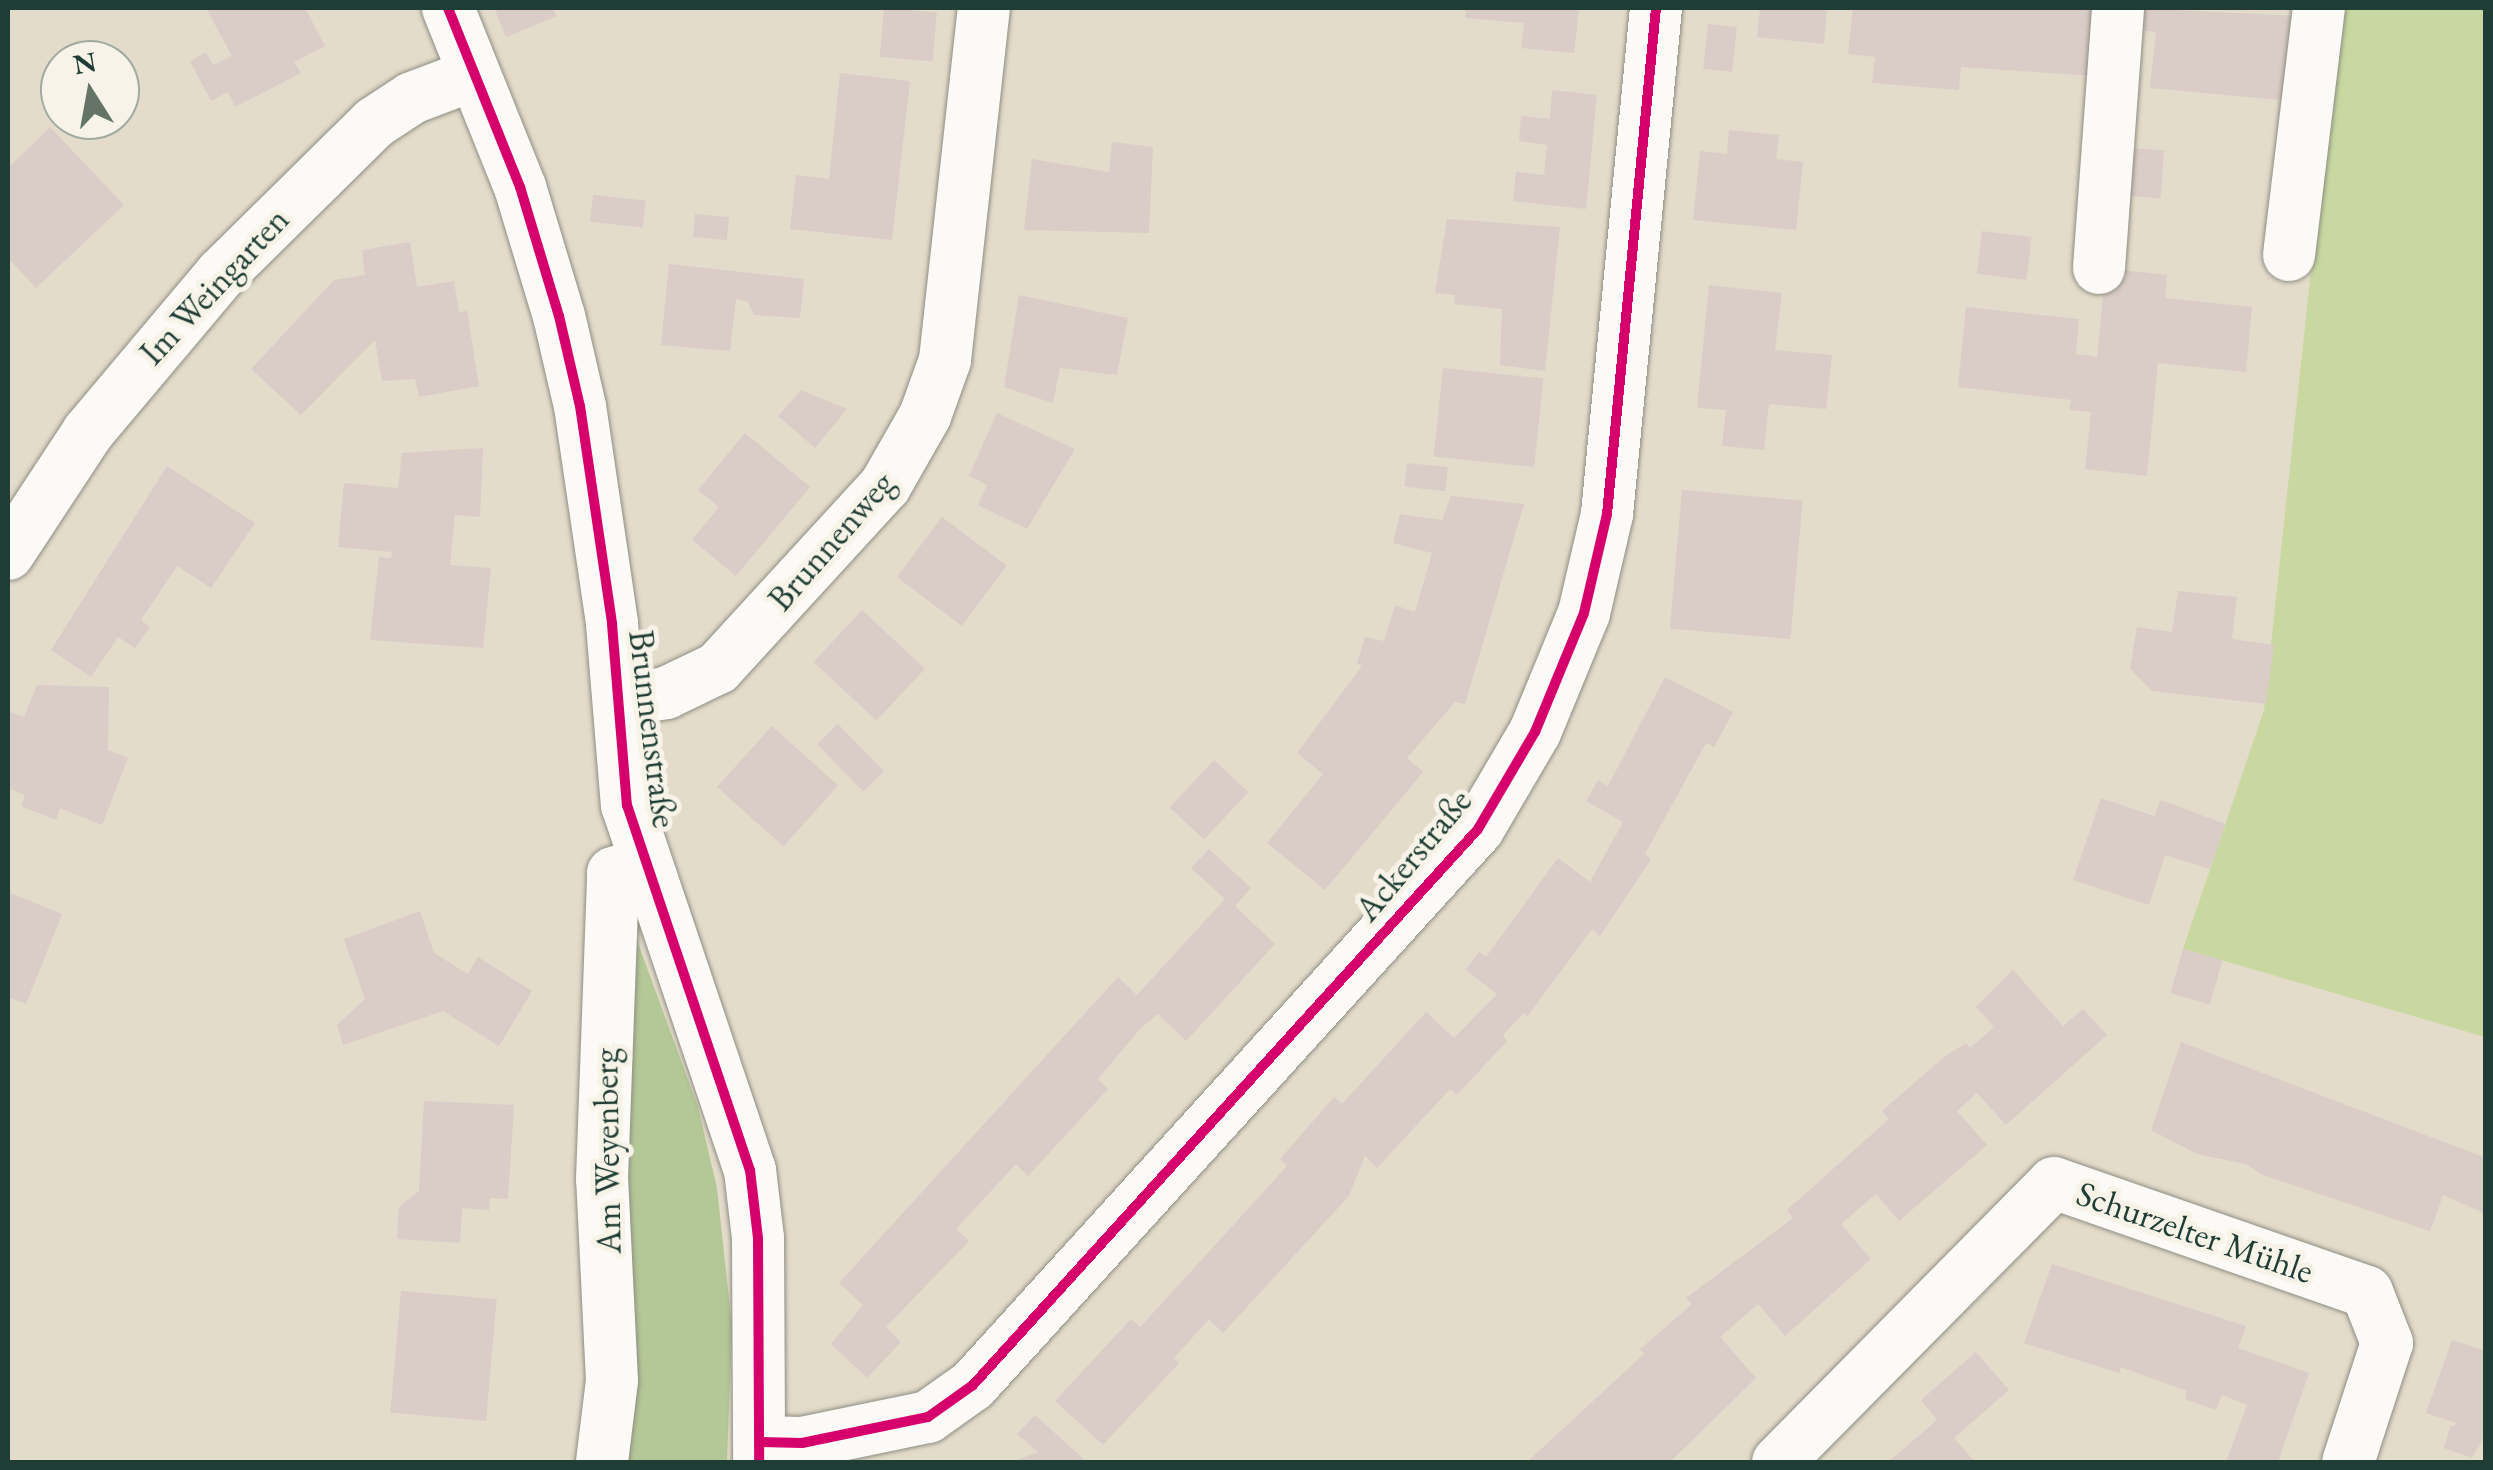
<!DOCTYPE html>
<meta charset="utf-8">
<style>
body{margin:0}
#map{position:relative;width:2493px;height:1470px;overflow:hidden;background:#e4dcca;font-family:"EB Garamond",serif}
div>[style]{position:absolute}
.green>*{inset:0;background:#c8d8a0}
.forest>*{inset:0;background:#b4c796}
.building>*{inset:0;background:#daccc7;transform-origin:0 0}
.roads{filter:drop-shadow(0 0 2px #8d8e83) drop-shadow(0 0 2px #8d8e83)}
.minor>*{height:52px;margin:-26px;padding:0 26px;transform-origin:26px;border-radius:26px;background:#fbfaf7}
.cycleway>*{height:10px;margin:-5px;padding:0 5px;transform-origin:5px;border-radius:5px;background:#d6006c}
span{translate:-50% -50%;white-space:nowrap;text-align:center;line-height:1.15;-webkit-text-stroke:10px #f7f3e8;paint-order:stroke}
.street-label{font-size:35px;color:#1f3d34}
.frame{position:absolute;inset:0;border:10px solid #1f3d34;pointer-events:none}
.north{position:absolute;left:40px;top:40px;width:100px;height:100px;box-sizing:border-box;background:#f7f3e8;border:2px solid #a1aaa0;border-radius:50%;rotate:349deg;font-size:28px;font-weight:700;line-height:40px;text-align:center;color:#1f3d34}
.north::after{content:'';display:block;margin:auto;width:35px;height:45px;background:#647568;clip-path:polygon(50% 0,100% 100%,50% 72%,0 100%)}
</style>
<div id="map">
<div class="green">
<div style="clip-path:polygon(2339px 8px,2485px 8px,2485px 1037px,2183px 949px,2264px 710px)"></div>
</div>
<div class="forest">
<div style="clip-path:polygon(631px 924px,698px 1107px,717px 1188px,732px 1326px,727px 1462px,619px 1462px)"></div>
</div>
<div class="building">
<div style="clip-path:polygon(206px 8px,305px 8px,325px 46px,294px 62px,301px 73px,235px 107px,228px 92px,211px 101px,190px 61px,206px 52px,213px 65px,232px 56px)"></div>
<div style="clip-path:polygon(494px 8px,553px 8px,557px 16px,506px 37px)"></div>
<div style="left:884px;top:8px;width:53px;height:49px;rotate:5deg"></div>
<div style="clip-path:polygon(1466px 8px,1579px 8px,1574px 53px,1521px 48px,1524px 23px,1465px 18px)"></div>
<div style="clip-path:polygon(1760px 8px,1827px 8px,1824px 44px,1757px 37px)"></div>
<div style="clip-path:polygon(1853px 8px,2101px 8px,2094px 76px,1961px 67px,1959px 90px,1872px 83px,1875px 57px,1848px 54px)"></div>
<div style="clip-path:polygon(2134px 8px,2300px 16px,2292px 101px,2150px 88px,2156px 32px,2132px 29px)"></div>
<div style="left:1708px;top:24px;width:29px;height:45px;rotate:6deg"></div>
<div style="clip-path:polygon(840px 73px,910px 81px,892px 240px,790px 229px,796px 175px,829px 179px)"></div>
<div style="clip-path:polygon(1552px 90px,1597px 95px,1586px 209px,1513px 201px,1516px 172px,1544px 175px,1547px 145px,1519px 141px,1521px 116px,1550px 119px)"></div>
<div style="clip-path:polygon(50px 127px,124px 205px,36px 288px,8px 258px,8px 168px)"></div>
<div style="clip-path:polygon(1729px 130px,1779px 135px,1776px 159px,1803px 162px,1796px 230px,1693px 220px,1700px 151px,1727px 154px)"></div>
<div style="clip-path:polygon(1112px 142px,1153px 147px,1149px 233px,1024px 230px,1032px 159px,1109px 172px)"></div>
<div style="left:2117px;top:147px;width:47px;height:48px;rotate:4deg"></div>
<div style="left:593px;top:195px;width:53px;height:27px;rotate:6deg"></div>
<div style="left:695px;top:214px;width:34px;height:23px;rotate:5deg"></div>
<div style="clip-path:polygon(1447px 219px,1560px 227px,1545px 371px,1500px 365px,1502px 309px,1454px 304px,1455px 295px,1435px 293px)"></div>
<div style="left:1982px;top:231px;width:50px;height:43px;rotate:7deg"></div>
<div style="clip-path:polygon(410px 242px,417px 287px,454px 281px,459px 312px,467px 311px,479px 386px,419px 397px,415px 379px,382px 381px,375px 340px,301px 415px,251px 369px,334px 280px,365px 275px,362px 250px)"></div>
<div style="clip-path:polygon(669px 264px,804px 279px,800px 318px,754px 315px,747px 301px,736px 299px,730px 351px,661px 345px)"></div>
<div style="clip-path:polygon(2106px 268px,2167px 275px,2165px 298px,2252px 307px,2246px 372px,2158px 363px,2147px 476px,2085px 469px,2091px 412px,2069px 410px,2071px 400px,1958px 387px,1966px 307px,2079px 319px,2076px 354px,2097px 357px)"></div>
<div style="clip-path:polygon(1709px 285px,1782px 293px,1775px 350px,1832px 355px,1826px 409px,1769px 404px,1764px 450px,1722px 446px,1726px 410px,1697px 408px)"></div>
<div style="clip-path:polygon(1019px 295px,1128px 318px,1117px 375px,1060px 368px,1053px 403px,1004px 387px)"></div>
<div style="left:1443px;top:368px;width:101px;height:89px;rotate:6deg"></div>
<div style="clip-path:polygon(801px 390px,847px 409px,815px 448px,778px 416px)"></div>
<div style="clip-path:polygon(997px 413px,1075px 449px,1027px 529px,978px 505px,987px 485px,969px 476px)"></div>
<div style="clip-path:polygon(745px 433px,810px 487px,736px 576px,692px 540px,719px 507px,698px 490px)"></div>
<div style="clip-path:polygon(483px 448px,480px 517px,455px 515px,450px 565px,491px 568px,483px 648px,370px 640px,379px 557px,391px 558px,392px 552px,338px 547px,344px 483px,398px 488px,402px 453px)"></div>
<div style="left:1407px;top:463px;width:41px;height:24px;rotate:6deg"></div>
<div style="clip-path:polygon(167px 466px,255px 523px,211px 588px,177px 566px,141px 620px,150px 627px,135px 648px,118px 637px,91px 677px,51px 650px)"></div>
<div style="left:1682px;top:490px;width:121px;height:139px;rotate:5deg"></div>
<div style="clip-path:polygon(1451px 496px,1524px 504px,1465px 704px,1455px 702px,1407px 758px,1423px 772px,1325px 890px,1267px 843px,1323px 774px,1297px 753px,1362px 666px,1357px 663px,1365px 637px,1384px 641px,1395px 605px,1415px 612px,1432px 553px,1393px 543px,1400px 514px,1442px 520px)"></div>
<div style="left:942px;top:517px;width:81px;height:75px;rotate:37deg"></div>
<div style="clip-path:polygon(2178px 591px,2237px 597px,2232px 639px,2274px 645px,2266px 704px,2152px 691px,2130px 669px,2137px 627px,2172px 632px)"></div>
<div style="left:862px;top:610px;width:86px;height:71px;rotate:43deg"></div>
<div style="clip-path:polygon(1665px 677px,1733px 712px,1714px 747px,1706px 743px,1645px 854px,1651px 859px,1600px 936px,1592px 929px,1527px 1017px,1524px 1013px,1503px 1035px,1507px 1041px,1457px 1095px,1450px 1089px,1377px 1168px,1365px 1156px,1349px 1196px,1223px 1333px,1209px 1319px,1174px 1358px,1179px 1363px,1103px 1445px,1055px 1401px,1131px 1319px,1140px 1327px,1175px 1289px,1287px 1166px,1280px 1159px,1334px 1097px,1342px 1104px,1426px 1012px,1454px 1038px,1497px 994px,1466px 970px,1479px 952px,1486px 957px,1558px 858px,1590px 882px,1623px 822px,1586px 801px,1598px 780px,1608px 786px)"></div>
<div style="clip-path:polygon(37px 685px,109px 687px,108px 750px,128px 758px,102px 825px,60px 808px,56px 820px,21px 806px,25px 795px,8px 788px,8px 718px,10px 712px,24px 717px)"></div>
<div style="left:838px;top:724px;width:66px;height:29px;rotate:46deg"></div>
<div style="left:772px;top:726px;width:89px;height:82px;rotate:42deg"></div>
<div style="left:1214px;top:760px;width:47px;height:65px;rotate:43deg"></div>
<div style="clip-path:polygon(2101px 798px,2154px 816px,2161px 800px,2225px 824px,2210px 869px,2165px 855px,2149px 905px,2073px 880px)"></div>
<div style="clip-path:polygon(1209px 849px,1251px 888px,1235px 906px,1275px 944px,1186px 1041px,1158px 1014px,1140px 1029px,1098px 1079px,1108px 1089px,1028px 1176px,1016px 1164px,956px 1229px,969px 1241px,886px 1327px,901px 1342px,867px 1378px,831px 1344px,863px 1305px,839px 1283px,1118px 977px,1137px 995px,1225px 899px,1191px 868px)"></div>
<div style="clip-path:polygon(8px 892px,62px 914px,26px 1004px,8px 997px)"></div>
<div style="clip-path:polygon(420px 911px,434px 953px,468px 974px,478px 957px,532px 991px,499px 1046px,443px 1011px,343px 1045px,337px 1025px,365px 999px,344px 939px)"></div>
<div style="left:2183px;top:949px;width:41px;height:46px;rotate:16deg"></div>
<div style="clip-path:polygon(2013px 970px,2063px 1026px,2083px 1009px,2107px 1035px,2006px 1125px,1977px 1093px,1957px 1111px,1987px 1145px,1899px 1221px,1876px 1194px,1841px 1224px,1871px 1259px,1785px 1336px,1758px 1304px,1720px 1337px,1756px 1378px,1670px 1462px,1527px 1462px,1644px 1354px,1640px 1349px,1692px 1304px,1686px 1298px,1793px 1218px,1787px 1210px,1889px 1119px,1882px 1111px,1944px 1057px,1966px 1043px,1970px 1048px,1994px 1027px,1976px 1007px)"></div>
<div style="clip-path:polygon(2181px 1042px,2486px 1158px,2486px 1214px,2443px 1195px,2430px 1231px,2263px 1175px,2246px 1164px,2197px 1154px,2151px 1130px)"></div>
<div style="clip-path:polygon(424px 1101px,514px 1105px,508px 1199px,490px 1198px,489px 1210px,462px 1208px,460px 1243px,397px 1239px,399px 1207px,419px 1191px)"></div>
<div style="clip-path:polygon(2052px 1264px,2246px 1326px,2238px 1348px,2309px 1373px,2278px 1462px,2226px 1462px,2247px 1405px,2222px 1395px,2216px 1410px,2185px 1399px,2187px 1391px,2121px 1367px,2119px 1373px,2024px 1343px)"></div>
<div style="left:401px;top:1291px;width:96px;height:122px;rotate:5deg"></div>
<div style="clip-path:polygon(2452px 1340px,2486px 1351px,2486px 1433px,2472px 1458px,2444px 1448px,2450px 1427px,2459px 1424px,2426px 1413px)"></div>
<div style="clip-path:polygon(1976px 1352px,2009px 1390px,1954px 1438px,1975px 1462px,1888px 1462px,1937px 1420px,1921px 1400px)"></div>
<div style="clip-path:polygon(1035px 1415px,1087px 1462px,1012px 1462px,1038px 1452px,1017px 1434px)"></div>
</div>
<div class="roads">
<div class="minor">
<div style="left:448px;top:8px;width:193px;rotate:68.1deg"></div>
<div style="left:520px;top:187px;width:135px;rotate:73.2deg"></div>
<div style="left:559px;top:316px;width:92px;rotate:76.9deg"></div>
<div style="left:580px;top:406px;width:220px;rotate:81.6deg"></div>
<div style="left:612px;top:624px;width:182px;rotate:85.3deg"></div>
<div style="left:627px;top:805px;width:385px;rotate:71.4deg"></div>
<div style="left:750px;top:1170px;width:68px;rotate:83.3deg"></div>
<div style="left:758px;top:1238px;width:224px;rotate:89.7deg"></div>
<div style="left:2289px;top:255px;width:249px;rotate:-83.1deg"></div>
<div style="left:2099px;top:268px;width:261px;rotate:-85.8deg"></div>
<div style="left:8px;top:554px;width:146px;rotate:-56.7deg"></div>
<div style="left:88px;top:432px;width:207px;rotate:-49.9deg"></div>
<div style="left:221px;top:274px;width:215px;rotate:-44.6deg"></div>
<div style="left:374px;top:123px;width:45px;rotate:-33.3deg"></div>
<div style="left:412px;top:98px;width:65px;rotate:-20.7deg"></div>
<div style="left:622px;top:700px;width:45px;rotate:-9deg"></div>
<div style="left:666px;top:693px;width:58px;rotate:-25.7deg"></div>
<div style="left:718px;top:668px;width:247px;rotate:-47.5deg"></div>
<div style="left:885px;top:486px;width:81px;rotate:-60.3deg"></div>
<div style="left:925px;top:416px;width:59px;rotate:-70.3deg"></div>
<div style="left:945px;top:360px;width:354px;rotate:-83.7deg"></div>
<div style="left:761px;top:1442px;width:41px;rotate:1.4deg"></div>
<div style="left:802px;top:1443px;width:129px;rotate:-11.7deg"></div>
<div style="left:928px;top:1417px;width:55px;rotate:-35.4deg"></div>
<div style="left:973px;top:1385px;width:751px;rotate:-47.75deg"></div>
<div style="left:1478px;top:829px;width:113px;rotate:-59.6deg"></div>
<div style="left:1535px;top:732px;width:129px;rotate:-67.6deg"></div>
<div style="left:1584px;top:613px;width:102px;rotate:-76.9deg"></div>
<div style="left:1607px;top:514px;width:508px;rotate:-84.47deg"></div>
<div style="left:602px;top:1462px;width:82px;rotate:-83deg"></div>
<div style="left:612px;top:1381px;width:202px;rotate:-92.8deg"></div>
<div style="left:602px;top:1179px;width:306px;rotate:-87.9deg"></div>
<div style="left:613px;top:873px;width:34px;rotate:-17deg"></div>
<div style="left:1778px;top:1462px;width:392px;rotate:-45.3deg"></div>
<div style="left:2054px;top:1183px;width:331px;rotate:19.2deg"></div>
<div style="left:2367px;top:1292px;width:55px;rotate:68.6deg"></div>
<div style="left:2387px;top:1343px;width:125px;rotate:108.1deg"></div>
</div>
</div>
<div class="cycleway">
<div style="left:448px;top:8px;width:193px;rotate:68.1deg"></div>
<div style="left:520px;top:187px;width:135px;rotate:73.2deg"></div>
<div style="left:559px;top:316px;width:92px;rotate:76.9deg"></div>
<div style="left:580px;top:406px;width:220px;rotate:81.6deg"></div>
<div style="left:612px;top:624px;width:182px;rotate:85.3deg"></div>
<div style="left:627px;top:805px;width:385px;rotate:71.4deg"></div>
<div style="left:750px;top:1170px;width:68px;rotate:83.3deg"></div>
<div style="left:758px;top:1238px;width:224px;rotate:89.7deg"></div>
<div style="left:761px;top:1442px;width:41px;rotate:1.4deg"></div>
<div style="left:802px;top:1443px;width:129px;rotate:-11.7deg"></div>
<div style="left:928px;top:1417px;width:55px;rotate:-35.4deg"></div>
<div style="left:973px;top:1385px;width:751px;rotate:-47.75deg"></div>
<div style="left:1478px;top:829px;width:113px;rotate:-59.6deg"></div>
<div style="left:1535px;top:732px;width:129px;rotate:-67.6deg"></div>
<div style="left:1584px;top:613px;width:102px;rotate:-76.9deg"></div>
<div style="left:1607px;top:514px;width:508px;rotate:-84.47deg"></div>
</div>
<div class="street-label">
<span style="left:214px;top:286px;rotate:-47deg">Im Weingarten</span>
<span style="left:831px;top:541px;rotate:-49deg">Brunnenweg</span>
<span style="left:653px;top:729px;rotate:83deg">Brunnenstraße</span>
<span style="left:1413px;top:855px;rotate:-50deg">Ackerstraße</span>
<span style="left:607px;top:1151px;rotate:-91deg">Am Weyenberg</span>
<span style="left:2195px;top:1232px;rotate:19deg">Schurzelter Mühle</span>
</div>
<div class="frame"></div>
<div class="north">N</div>
</div>
